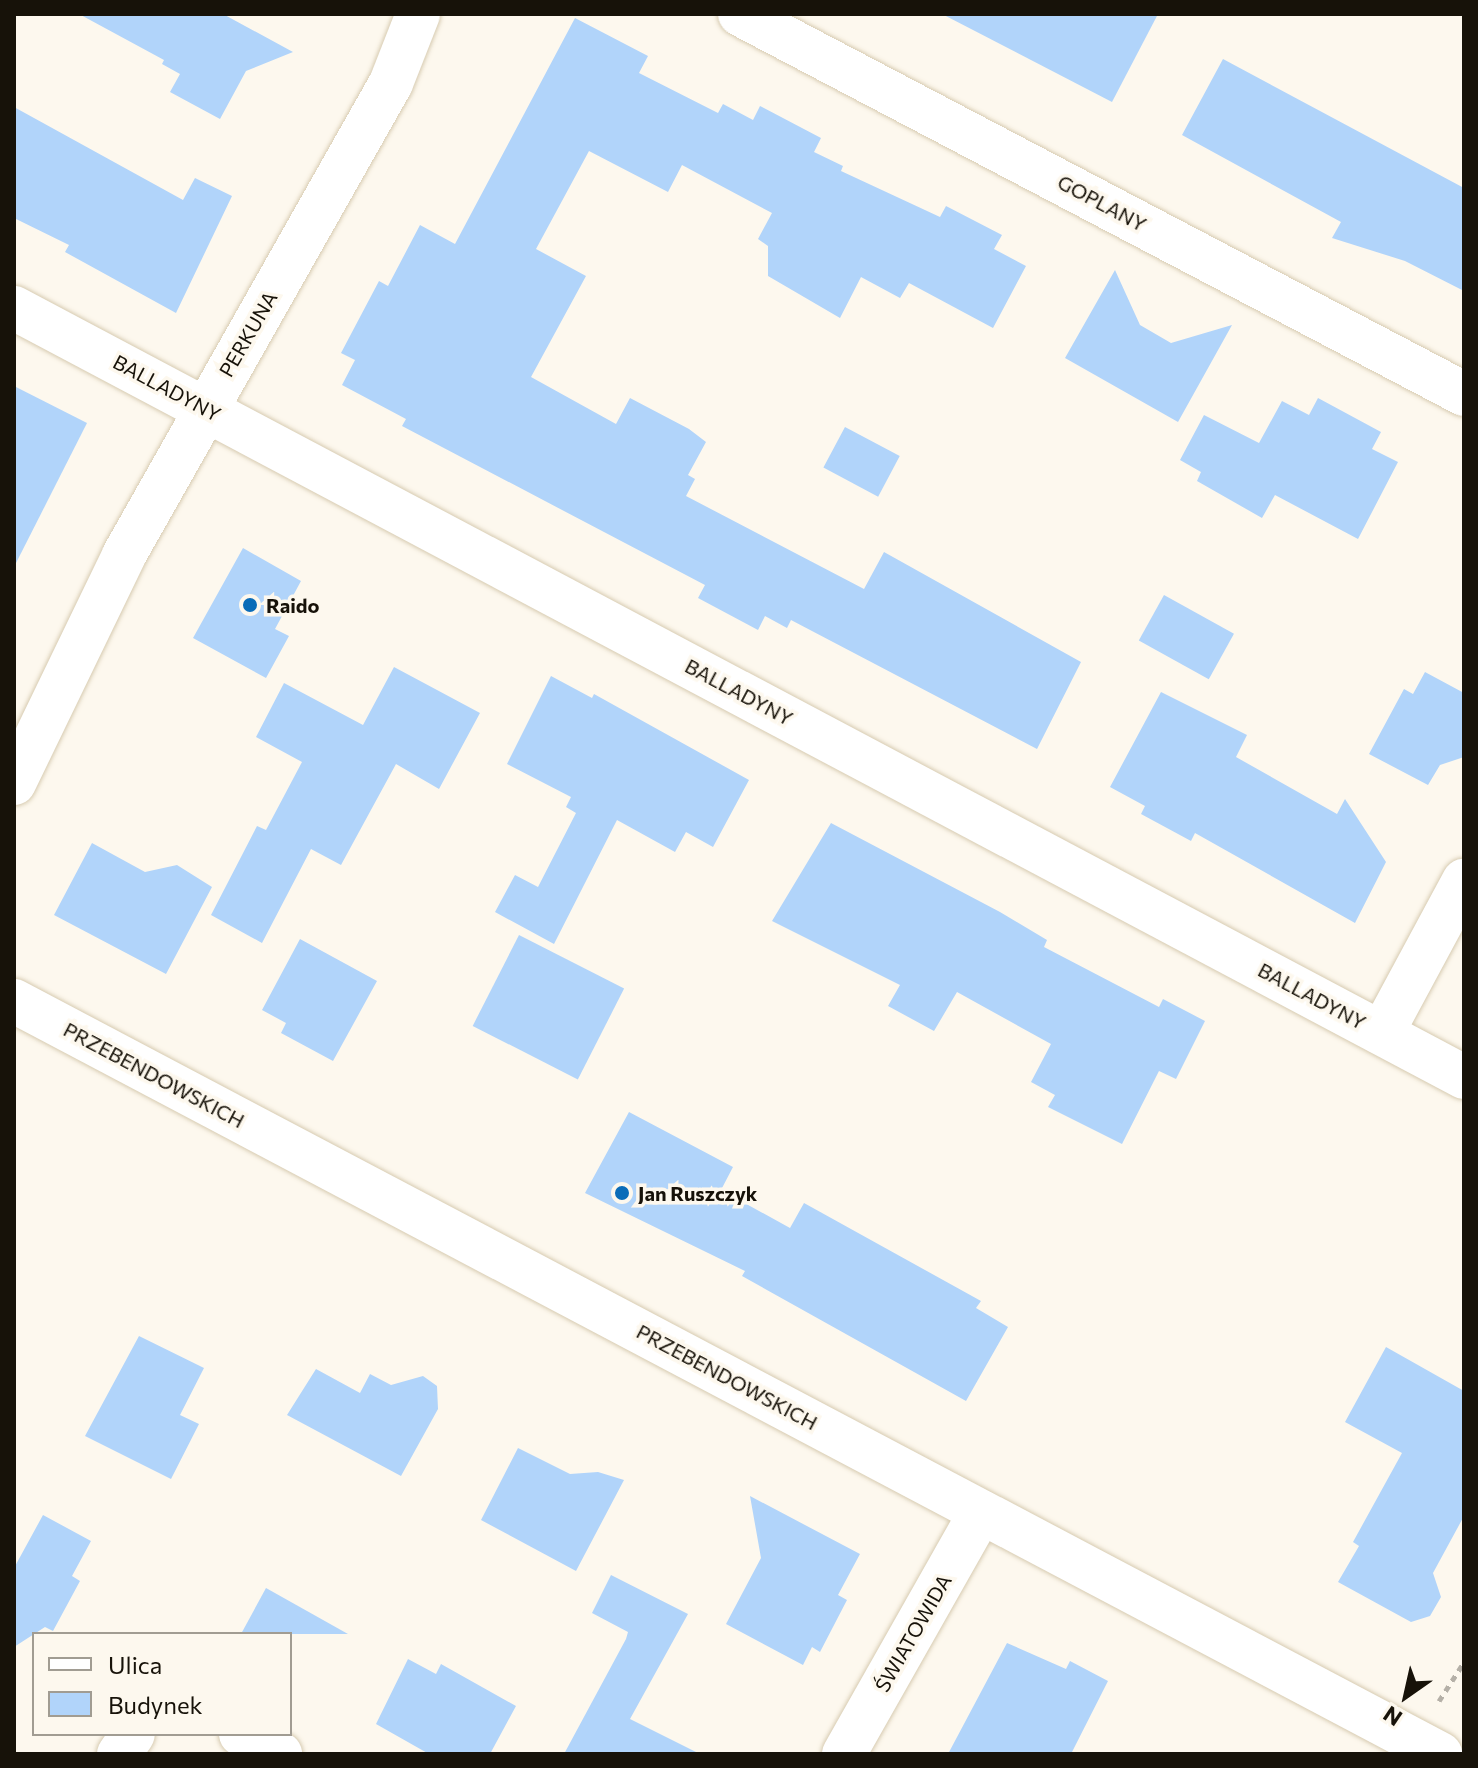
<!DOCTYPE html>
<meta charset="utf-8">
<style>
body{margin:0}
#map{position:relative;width:1478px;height:1768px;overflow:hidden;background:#fdf8ee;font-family:Commissioner,sans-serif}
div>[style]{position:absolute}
.building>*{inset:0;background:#b1d4fa;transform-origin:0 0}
.path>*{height:5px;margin-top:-2.5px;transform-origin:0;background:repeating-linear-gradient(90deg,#b5b0a7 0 6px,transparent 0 12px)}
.roads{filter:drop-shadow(0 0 2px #d7cbb1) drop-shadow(0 0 2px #d7cbb1)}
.street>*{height:44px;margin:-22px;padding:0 22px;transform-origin:22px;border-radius:22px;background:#fff}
.dots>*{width:22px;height:22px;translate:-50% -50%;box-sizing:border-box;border:4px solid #fdf8ee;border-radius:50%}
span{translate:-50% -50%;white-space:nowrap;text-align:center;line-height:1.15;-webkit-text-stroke:7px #fdf8ee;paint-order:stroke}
.street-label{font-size:20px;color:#171209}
.poi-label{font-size:20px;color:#171209;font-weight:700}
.left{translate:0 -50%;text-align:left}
.frame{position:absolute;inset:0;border:16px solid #171209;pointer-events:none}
.legend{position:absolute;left:32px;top:1632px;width:260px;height:104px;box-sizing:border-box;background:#fdf8ee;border:2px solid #a19c92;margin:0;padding:10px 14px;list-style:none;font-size:24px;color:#171209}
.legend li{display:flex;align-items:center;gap:16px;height:40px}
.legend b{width:40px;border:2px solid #a19c92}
.north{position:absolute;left:1366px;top:1656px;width:80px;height:80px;-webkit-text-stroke:6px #fdf8ee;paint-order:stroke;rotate:214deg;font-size:22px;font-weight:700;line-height:32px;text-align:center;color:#171209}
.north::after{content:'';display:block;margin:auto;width:28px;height:36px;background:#171209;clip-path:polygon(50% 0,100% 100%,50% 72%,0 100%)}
</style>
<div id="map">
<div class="building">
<div style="clip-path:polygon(79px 14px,223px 14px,293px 52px,246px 71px,220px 119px,170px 92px,180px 74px,162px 64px,164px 60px)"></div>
<div style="clip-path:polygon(942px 14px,1158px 14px,1112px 102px)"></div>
<div style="clip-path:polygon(575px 18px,648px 56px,639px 73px,718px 113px,723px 104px,753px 120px,760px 106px,821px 138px,814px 152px,843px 166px,841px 171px,940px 217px,946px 206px,1002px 235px,994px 249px,1026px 266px,993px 328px,909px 283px,900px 298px,861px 277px,840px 318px,768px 276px,768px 246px,758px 239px,772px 213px,682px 165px,668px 192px,589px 151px,536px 249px,586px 276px,531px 377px,616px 424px,630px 398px,689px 429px,706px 442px,688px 475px,695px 479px,686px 496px,864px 589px,884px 552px,1081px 662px,1037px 749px,791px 620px,787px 628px,765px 616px,758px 630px,698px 598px,705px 585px,402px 426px,406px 419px,342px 385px,355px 360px,341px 353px,379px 281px,388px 286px,420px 225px,455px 244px)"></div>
<div style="clip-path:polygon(1223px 59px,1464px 188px,1464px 291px,1405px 261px,1332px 238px,1341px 222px,1182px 135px)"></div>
<div style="clip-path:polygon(14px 107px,183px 200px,195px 178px,232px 196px,176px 313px,65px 252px,69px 245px,14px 218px)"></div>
<div style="clip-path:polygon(1115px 270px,1140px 325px,1171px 343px,1232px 325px,1178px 422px,1065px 358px)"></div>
<div style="clip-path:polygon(14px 386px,87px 423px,14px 567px)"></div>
<div style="clip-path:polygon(1318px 398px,1381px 432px,1372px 449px,1398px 462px,1358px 539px,1275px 495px,1262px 518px,1197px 481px,1201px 472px,1180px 460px,1204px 415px,1259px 443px,1282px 401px,1309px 415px)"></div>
<div style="left:845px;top:427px;width:62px;height:46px;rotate:28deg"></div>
<div style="clip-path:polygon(243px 548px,301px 581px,275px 629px,289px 636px,266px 678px,193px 638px)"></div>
<div style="left:1164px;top:595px;width:80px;height:52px;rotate:29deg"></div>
<div style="clip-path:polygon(394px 667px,480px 713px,439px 789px,396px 764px,341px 865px,311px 849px,262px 943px,211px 915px,257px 826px,266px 830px,302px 762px,256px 737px,284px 683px,363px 725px)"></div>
<div style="clip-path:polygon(1425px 672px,1464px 693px,1464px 757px,1440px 765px,1428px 785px,1369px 754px,1404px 689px,1413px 694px)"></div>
<div style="clip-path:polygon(551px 676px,592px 698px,594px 694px,749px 780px,713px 847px,686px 832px,675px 852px,617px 820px,554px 944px,495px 912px,515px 875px,538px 887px,576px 813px,566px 807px,571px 797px,507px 764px)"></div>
<div style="clip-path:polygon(1161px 692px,1247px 735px,1236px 757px,1337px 814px,1345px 799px,1386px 862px,1355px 923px,1195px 833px,1191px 841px,1141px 814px,1145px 806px,1110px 787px)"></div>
<div style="clip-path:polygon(831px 823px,1000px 912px,1047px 940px,1044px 947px,1159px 1007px,1163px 999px,1205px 1021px,1176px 1079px,1159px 1071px,1122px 1144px,1048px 1107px,1055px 1095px,1031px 1082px,1051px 1044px,957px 992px,934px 1031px,888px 1006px,900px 985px,772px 921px)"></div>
<div style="clip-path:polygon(92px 843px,145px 872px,177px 865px,212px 887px,166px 974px,54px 915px)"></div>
<div style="left:519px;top:935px;width:118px;height:102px;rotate:27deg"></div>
<div style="clip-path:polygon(300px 939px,377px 981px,333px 1061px,281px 1033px,286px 1023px,262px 1010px)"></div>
<div style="clip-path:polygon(629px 1112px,733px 1167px,721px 1190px,790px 1228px,804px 1203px,981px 1301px,976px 1308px,1008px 1327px,966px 1401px,742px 1276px,745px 1271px,585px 1193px)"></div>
<div style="clip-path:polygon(139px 1336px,204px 1368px,180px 1415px,199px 1424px,171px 1479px,85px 1436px)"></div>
<div style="clip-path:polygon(1386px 1347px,1464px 1391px,1464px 1516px,1433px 1573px,1441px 1597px,1430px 1616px,1411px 1622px,1338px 1582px,1359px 1546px,1353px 1542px,1402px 1453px,1345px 1422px)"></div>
<div style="clip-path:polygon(316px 1369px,360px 1393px,370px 1374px,391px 1385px,423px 1376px,437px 1386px,438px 1409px,401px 1476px,287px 1415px)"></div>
<div style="clip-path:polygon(518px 1448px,570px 1474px,598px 1472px,624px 1480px,576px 1571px,481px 1520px)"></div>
<div style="clip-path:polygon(750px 1496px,860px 1554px,838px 1595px,847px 1600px,820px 1652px,812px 1647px,803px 1665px,726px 1624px,761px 1558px)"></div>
<div style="clip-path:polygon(43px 1515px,91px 1541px,72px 1576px,80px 1581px,53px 1631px,45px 1627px,14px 1647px,14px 1568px)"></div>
<div style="clip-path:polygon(611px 1575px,688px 1614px,630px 1719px,700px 1754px,564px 1754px,626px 1639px,628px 1632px,592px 1613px)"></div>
<div style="clip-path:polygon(266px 1588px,348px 1634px,241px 1634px)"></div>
<div style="clip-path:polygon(1007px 1643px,1066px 1669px,1070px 1661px,1108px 1681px,1071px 1754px,948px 1754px)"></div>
<div style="clip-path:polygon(408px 1659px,436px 1674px,441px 1664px,516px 1706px,490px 1754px,429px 1754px,376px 1724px)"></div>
</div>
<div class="path">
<div style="left:1439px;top:1701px;width:46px;rotate:-57.3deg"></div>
</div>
<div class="roads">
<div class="street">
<div style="left:740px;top:14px;width:818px;rotate:27.69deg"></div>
<div style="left:14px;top:308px;width:1641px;rotate:27.94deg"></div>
<div style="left:14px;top:783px;width:253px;rotate:-64.2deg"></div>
<div style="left:124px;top:555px;width:542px;rotate:-60.5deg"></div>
<div style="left:391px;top:83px;width:74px;rotate:-68.6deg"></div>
<div style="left:14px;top:1001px;width:1613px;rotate:27.84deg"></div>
<div style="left:1382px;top:1033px;width:173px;rotate:-61.7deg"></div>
<div style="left:241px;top:1734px;width:44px;rotate:27.1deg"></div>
<div style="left:119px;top:1754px;width:24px;rotate:-55deg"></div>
<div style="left:844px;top:1754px;width:278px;rotate:-60.5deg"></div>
</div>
</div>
<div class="dots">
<div style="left:250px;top:605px;background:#0a6cb8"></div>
<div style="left:622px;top:1193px;background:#0a6cb8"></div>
</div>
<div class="street-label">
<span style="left:1102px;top:203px;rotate:28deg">GOPLANY</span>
<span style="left:248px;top:334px;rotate:-60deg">PERKUNA</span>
<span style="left:167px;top:388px;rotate:28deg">BALLADYNY</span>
<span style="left:739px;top:692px;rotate:28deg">BALLADYNY</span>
<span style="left:1312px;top:996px;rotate:28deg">BALLADYNY</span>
<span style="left:154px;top:1075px;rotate:28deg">PRZEBENDOWSKICH</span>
<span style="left:727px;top:1377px;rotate:28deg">PRZEBENDOWSKICH</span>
<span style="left:913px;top:1633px;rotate:-60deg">ŚWIATOWIDA</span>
</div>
<div class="poi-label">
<span class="left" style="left:266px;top:605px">Raido</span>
<span class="left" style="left:638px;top:1193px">Jan Ruszczyk</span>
</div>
<div class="frame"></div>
<ul class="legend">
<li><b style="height:10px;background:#fff"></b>Ulica</li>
<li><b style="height:22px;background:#b1d4fa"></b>Budynek</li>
</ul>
<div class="north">N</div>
</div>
